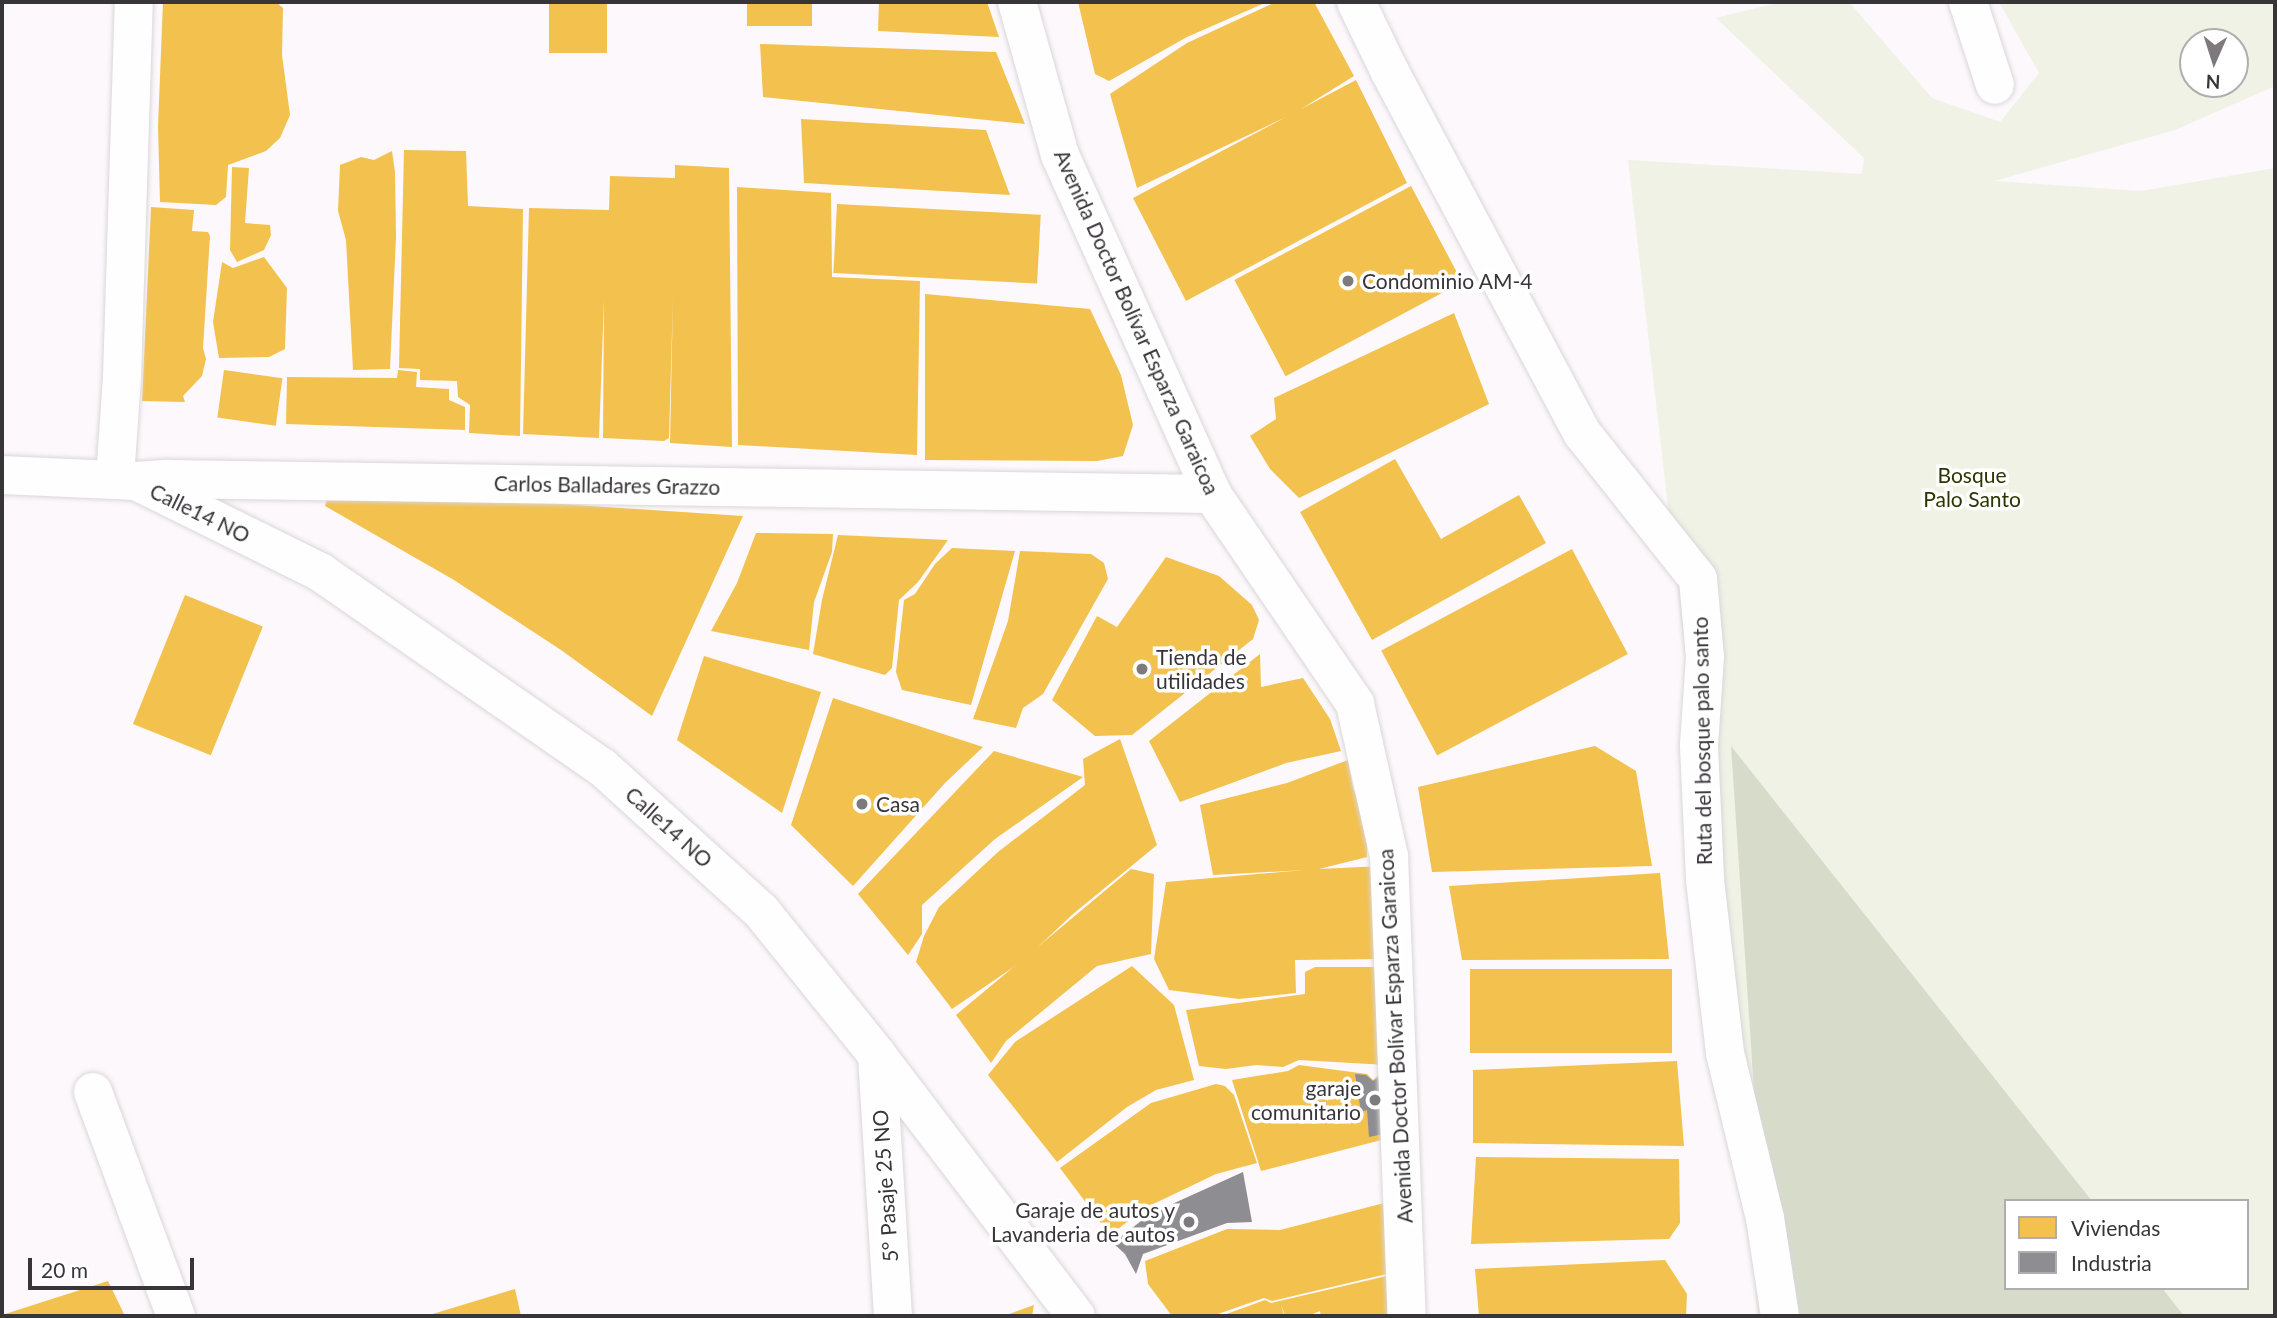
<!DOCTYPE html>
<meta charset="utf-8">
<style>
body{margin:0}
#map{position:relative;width:2277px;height:1318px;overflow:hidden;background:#fdf8fc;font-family:Lato,sans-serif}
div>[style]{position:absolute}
.green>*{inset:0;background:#eff2e5}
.forest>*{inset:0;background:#d7dcca}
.homes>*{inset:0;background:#f2c14e;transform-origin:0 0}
.industry>*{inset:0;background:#8d8d92}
.roads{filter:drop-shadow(0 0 2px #dad6d9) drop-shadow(0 0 2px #dad6d9)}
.minor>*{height:38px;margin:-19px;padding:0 19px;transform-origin:19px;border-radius:19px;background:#fffeff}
.dots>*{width:19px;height:19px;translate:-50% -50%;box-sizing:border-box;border:4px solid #fff;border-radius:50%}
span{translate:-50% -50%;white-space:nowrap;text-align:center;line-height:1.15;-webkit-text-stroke:7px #fff;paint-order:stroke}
.poi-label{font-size:21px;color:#383538}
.left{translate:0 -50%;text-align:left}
.right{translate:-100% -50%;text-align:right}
.street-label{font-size:21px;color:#383538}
.park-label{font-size:21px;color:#293700}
.frame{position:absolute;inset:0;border:4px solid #383538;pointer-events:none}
.legend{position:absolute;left:2004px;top:1199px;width:245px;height:91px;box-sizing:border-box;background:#fff;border:2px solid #afaeaf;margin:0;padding:9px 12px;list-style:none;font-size:21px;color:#383538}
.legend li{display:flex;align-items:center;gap:14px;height:35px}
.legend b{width:35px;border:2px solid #afaeaf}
.north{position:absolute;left:2179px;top:28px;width:70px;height:70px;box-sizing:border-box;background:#fff;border:2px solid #afaeaf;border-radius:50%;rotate:183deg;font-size:19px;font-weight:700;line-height:28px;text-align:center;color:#383538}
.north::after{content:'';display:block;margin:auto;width:24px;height:32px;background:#7d797d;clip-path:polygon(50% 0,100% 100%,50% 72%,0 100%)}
.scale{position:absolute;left:28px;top:1258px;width:166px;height:32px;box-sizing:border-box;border:4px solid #383538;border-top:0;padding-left:9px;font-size:21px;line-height:24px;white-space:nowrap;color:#383538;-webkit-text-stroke:5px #fff;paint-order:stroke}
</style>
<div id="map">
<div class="green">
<div style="clip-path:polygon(evenodd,1781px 2px,1849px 2px,1932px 98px,2000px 122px,2039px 73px,1999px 2px,2275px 2px,2275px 86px,2175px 130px,1994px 181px,2141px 191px,2275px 168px,2275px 1316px,1757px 1316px,1749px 1210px,1628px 160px,1862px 174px,1864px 158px,1716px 18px,1781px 2px,2193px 42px,2235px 42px,2235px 84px,2193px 84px,2193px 42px,1781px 2px,2006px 1201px,2247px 1201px,2247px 1288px,2006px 1288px,2006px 1201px)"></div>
</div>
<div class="forest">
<div style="clip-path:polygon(1731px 746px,2092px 1201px,2006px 1201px,2006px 1288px,2162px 1288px,2184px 1316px,1769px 1316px)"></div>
</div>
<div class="homes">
<div style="clip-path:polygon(163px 2px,276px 2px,283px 8px,282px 55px,290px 115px,280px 138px,266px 151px,228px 165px,226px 197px,216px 205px,160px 202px,158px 126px)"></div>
<div style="left:549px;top:2px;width:58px;height:51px"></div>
<div style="left:747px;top:2px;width:65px;height:24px"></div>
<div style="clip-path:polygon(879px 2px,987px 2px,999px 37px,878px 31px)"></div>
<div style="clip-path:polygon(1078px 2px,1267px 2px,1187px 37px,1109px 81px,1095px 74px)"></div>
<div style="clip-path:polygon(1276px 2px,1314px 2px,1354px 76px,1301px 109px,1356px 80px,1407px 183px,1186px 301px,1133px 198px,1286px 117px,1137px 188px,1110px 94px,1187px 43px)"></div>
<div style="clip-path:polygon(760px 44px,996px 52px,1025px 124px,763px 97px)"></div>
<div style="clip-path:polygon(801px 119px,986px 130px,1010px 195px,804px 183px)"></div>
<div style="clip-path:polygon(404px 150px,466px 151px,468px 206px,523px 209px,520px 436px,469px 433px,470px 405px,458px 397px,457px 381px,420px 380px,420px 369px,399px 368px)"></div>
<div style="clip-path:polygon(392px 151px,395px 172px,396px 237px,390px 369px,353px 370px,346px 240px,338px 211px,340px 165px,361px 157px,374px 160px)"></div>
<div style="clip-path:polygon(675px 165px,729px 168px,732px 447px,670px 443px,673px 296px,669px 438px,664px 441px,603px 438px,604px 300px,599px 438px,523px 434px,529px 208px,609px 210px,610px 176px,675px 178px)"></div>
<div style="clip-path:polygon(232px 167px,249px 168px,245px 223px,270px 225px,271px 235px,264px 250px,237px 262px,230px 250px)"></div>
<div style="left:1411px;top:186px;width:109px;height:200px;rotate:62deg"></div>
<div style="clip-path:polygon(737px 187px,831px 193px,832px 277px,920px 281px,917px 455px,738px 445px)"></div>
<div style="left:837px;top:204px;width:204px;height:69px;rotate:3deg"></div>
<div style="clip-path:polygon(151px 207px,194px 210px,192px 231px,208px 232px,210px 236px,203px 348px,206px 359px,202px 376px,183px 396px,185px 402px,142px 401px)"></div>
<div style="clip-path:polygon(264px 257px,287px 288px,285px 349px,269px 357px,219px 358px,213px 322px,222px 262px,233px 268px)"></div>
<div style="clip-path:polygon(925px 294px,1090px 309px,1121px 375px,1133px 425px,1123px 456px,1097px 461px,925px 460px)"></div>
<div style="clip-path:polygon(1454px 313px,1489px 404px,1299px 498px,1270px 469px,1250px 436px,1276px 419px,1274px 398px)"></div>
<div style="left:224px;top:370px;width:59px;height:48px;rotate:8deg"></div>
<div style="clip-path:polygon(398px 370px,417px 372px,416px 387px,449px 389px,449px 400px,465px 407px,465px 430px,286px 424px,287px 377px,397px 378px)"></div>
<div style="clip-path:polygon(1395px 459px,1441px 539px,1519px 495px,1546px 543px,1372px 640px,1300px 512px)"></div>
<div style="clip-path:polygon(331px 485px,530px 502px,743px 516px,652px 716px,561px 650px,454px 580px,325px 506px)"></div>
<div style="clip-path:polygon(756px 533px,833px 534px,832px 552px,814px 602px,809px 650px,711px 631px,737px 583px)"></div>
<div style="clip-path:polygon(838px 535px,948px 540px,918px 582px,899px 600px,892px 668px,885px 675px,813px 654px,822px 600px)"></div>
<div style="clip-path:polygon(952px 548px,1015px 551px,971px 705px,902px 690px,896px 672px,904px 600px,915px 594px,935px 564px)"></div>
<div style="left:1572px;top:549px;width:119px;height:216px;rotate:62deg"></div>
<div style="clip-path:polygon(1020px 551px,1091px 554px,1104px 563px,1108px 579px,1043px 694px,1023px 708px,1016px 728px,973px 719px,1008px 621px)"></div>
<div style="clip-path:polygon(1166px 557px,1219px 576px,1252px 605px,1259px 620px,1253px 639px,1132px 735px,1095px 736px,1052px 700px,1097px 616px,1117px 627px)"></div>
<div style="left:185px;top:595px;width:84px;height:139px;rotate:22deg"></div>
<div style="clip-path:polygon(1260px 654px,1261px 687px,1303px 678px,1330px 719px,1341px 751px,1286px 763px,1180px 802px,1149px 741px)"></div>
<div style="clip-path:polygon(704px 656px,821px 692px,782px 813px,677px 740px)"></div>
<div style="clip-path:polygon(833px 698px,983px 747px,945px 783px,853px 886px,791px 825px)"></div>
<div style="clip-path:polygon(1120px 739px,1157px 845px,1073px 914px,1024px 960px,952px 1009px,916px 962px,924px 936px,939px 907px,998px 852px,1085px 785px,1083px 759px)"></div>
<div style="clip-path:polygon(1595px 746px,1636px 771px,1652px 866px,1432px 872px,1418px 787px)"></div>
<div style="clip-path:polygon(994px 751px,1083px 777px,995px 839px,922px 905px,922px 934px,908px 955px,858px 894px)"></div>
<div style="clip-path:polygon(1348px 760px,1353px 788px,1367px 819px,1367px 857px,1319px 869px,1382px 866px,1386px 959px,1295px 960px,1296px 993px,1239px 999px,1169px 990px,1154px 959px,1166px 882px,1305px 870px,1213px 875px,1200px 805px,1287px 783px)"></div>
<div style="clip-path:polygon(1131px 869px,1154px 874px,1151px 954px,1097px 966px,1006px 1041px,991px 1063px,956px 1015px)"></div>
<div style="clip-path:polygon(1660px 873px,1669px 959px,1462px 960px,1449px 886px)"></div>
<div style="clip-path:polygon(1132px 966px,1174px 1005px,1194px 1080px,1156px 1090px,1127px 1107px,1057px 1162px,988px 1075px,1015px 1042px)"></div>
<div style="clip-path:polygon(1315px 967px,1383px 967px,1387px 1065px,1299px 1060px,1283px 1067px,1256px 1065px,1226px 1069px,1199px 1066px,1186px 1010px,1305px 994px,1305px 972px)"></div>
<div style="left:1672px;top:969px;width:84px;height:202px;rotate:90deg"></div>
<div style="clip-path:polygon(1677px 1061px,1684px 1146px,1473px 1143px,1473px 1070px)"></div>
<div style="clip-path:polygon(1299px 1065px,1367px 1074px,1373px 1080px,1382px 1072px,1393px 1137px,1261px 1171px,1232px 1080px,1288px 1071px)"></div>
<div style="clip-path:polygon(1216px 1084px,1225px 1086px,1234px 1095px,1257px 1163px,1216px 1174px,1147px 1207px,1110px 1235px,1060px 1168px,1151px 1103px)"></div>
<div style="clip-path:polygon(1476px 1157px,1679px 1159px,1680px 1223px,1669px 1239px,1471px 1244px)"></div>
<div style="clip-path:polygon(1388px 1202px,1391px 1273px,1272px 1301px,1264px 1298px,1212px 1316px,1172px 1316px,1148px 1284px,1145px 1261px,1227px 1229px,1280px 1230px)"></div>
<div style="clip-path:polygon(1665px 1260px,1687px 1294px,1686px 1316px,1479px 1316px,1475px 1269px)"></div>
<div style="clip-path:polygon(1391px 1275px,1392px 1316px,1321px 1316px,1320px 1311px,1308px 1316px,1285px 1316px,1281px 1304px,1284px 1316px,1221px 1316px,1265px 1300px,1271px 1303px)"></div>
<div style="clip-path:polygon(108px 1281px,125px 1316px,2px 1316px,2px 1315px)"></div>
<div style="clip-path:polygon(515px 1289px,521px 1316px,426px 1316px)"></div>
<div style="clip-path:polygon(1034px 1305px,1032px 1316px,1004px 1316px)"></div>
</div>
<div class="industry">
<div style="clip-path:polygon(1355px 1074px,1366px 1075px,1373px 1081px,1382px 1075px,1389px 1133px,1369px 1137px,1367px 1110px,1361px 1112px)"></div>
<div style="clip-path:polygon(1243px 1172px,1252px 1222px,1227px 1223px,1143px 1254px,1136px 1274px,1125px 1254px,1113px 1243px,1150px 1214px)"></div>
</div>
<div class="roads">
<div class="minor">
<div style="left:1017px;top:2px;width:159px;rotate:74.3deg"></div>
<div style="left:1060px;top:155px;width:372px;rotate:65.8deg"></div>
<div style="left:1212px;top:494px;width:254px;rotate:55.7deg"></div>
<div style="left:1355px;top:704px;width:156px;rotate:77.4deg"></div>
<div style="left:1389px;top:856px;width:460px;rotate:87.8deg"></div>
<div style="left:1356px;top:2px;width:78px;rotate:64.1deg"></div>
<div style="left:1390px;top:72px;width:409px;rotate:62deg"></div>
<div style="left:1582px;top:433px;width:186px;rotate:51.5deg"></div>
<div style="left:1698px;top:579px;width:78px;rotate:84.9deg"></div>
<div style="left:1705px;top:657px;width:89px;rotate:93.9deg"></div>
<div style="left:1699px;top:746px;width:134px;rotate:87.4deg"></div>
<div style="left:1705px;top:880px;width:174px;rotate:83.4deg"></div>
<div style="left:1725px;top:1053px;width:170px;rotate:76.4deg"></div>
<div style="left:1765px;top:1218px;width:99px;rotate:81.3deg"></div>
<div style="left:1968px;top:2px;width:87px;rotate:72deg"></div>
<div style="left:2px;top:475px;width:134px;rotate:2.6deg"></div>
<div style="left:136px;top:481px;width:32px;rotate:-4deg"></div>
<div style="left:168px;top:479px;width:1044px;rotate:0.82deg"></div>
<div style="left:115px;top:478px;width:101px;rotate:-86deg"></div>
<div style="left:122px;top:377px;width:375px;rotate:-88.2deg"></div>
<div style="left:136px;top:481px;width:205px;rotate:26.3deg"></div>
<div style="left:320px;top:572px;width:343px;rotate:34.7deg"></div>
<div style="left:602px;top:767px;width:215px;rotate:42.2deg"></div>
<div style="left:761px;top:911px;width:185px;rotate:51.1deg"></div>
<div style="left:877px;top:1055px;width:328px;rotate:52.7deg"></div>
<div style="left:877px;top:1055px;width:261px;rotate:86.5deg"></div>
<div style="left:93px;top:1092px;width:239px;rotate:69.7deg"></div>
</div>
</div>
<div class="dots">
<div style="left:1348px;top:281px;background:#7d797d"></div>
<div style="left:1142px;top:669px;background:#7d797d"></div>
<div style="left:862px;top:804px;background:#7d797d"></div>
<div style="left:1375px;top:1100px;background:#7d797d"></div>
<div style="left:1189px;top:1222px;background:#7d797d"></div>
</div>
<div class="poi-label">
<span class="left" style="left:1362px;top:281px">Condominio AM-4</span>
<span class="left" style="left:1156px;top:669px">Tienda de<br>utilidades</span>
<span class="left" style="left:876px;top:804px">Casa</span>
<span class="right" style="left:1361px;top:1100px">garaje<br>comunitario</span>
<span class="right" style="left:1175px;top:1222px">Garaje de autos y<br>Lavanderia de autos</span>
</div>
<div class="street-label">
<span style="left:1137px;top:322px;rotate:66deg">Avenida Doctor Bolívar Esparza Garaicoa</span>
<span style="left:607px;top:485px;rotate:1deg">Carlos Balladares Grazzo</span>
<span style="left:200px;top:513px;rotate:26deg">Calle14 NO</span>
<span style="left:1702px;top:741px;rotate:-91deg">Ruta del bosque palo santo</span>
<span style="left:669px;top:827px;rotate:42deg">Calle14 NO</span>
<span style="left:1395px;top:1036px;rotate:-93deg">Avenida Doctor Bolívar Esparza Garaicoa</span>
<span style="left:885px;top:1186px;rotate:-94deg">5° Pasaje 25 NO</span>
</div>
<div class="park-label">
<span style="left:1972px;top:487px">Bosque<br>Palo Santo</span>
</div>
<div class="frame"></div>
<ul class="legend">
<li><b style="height:19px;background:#f2c14e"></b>Viviendas</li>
<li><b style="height:19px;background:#8d8d92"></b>Industria</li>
</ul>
<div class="north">N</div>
<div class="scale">20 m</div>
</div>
